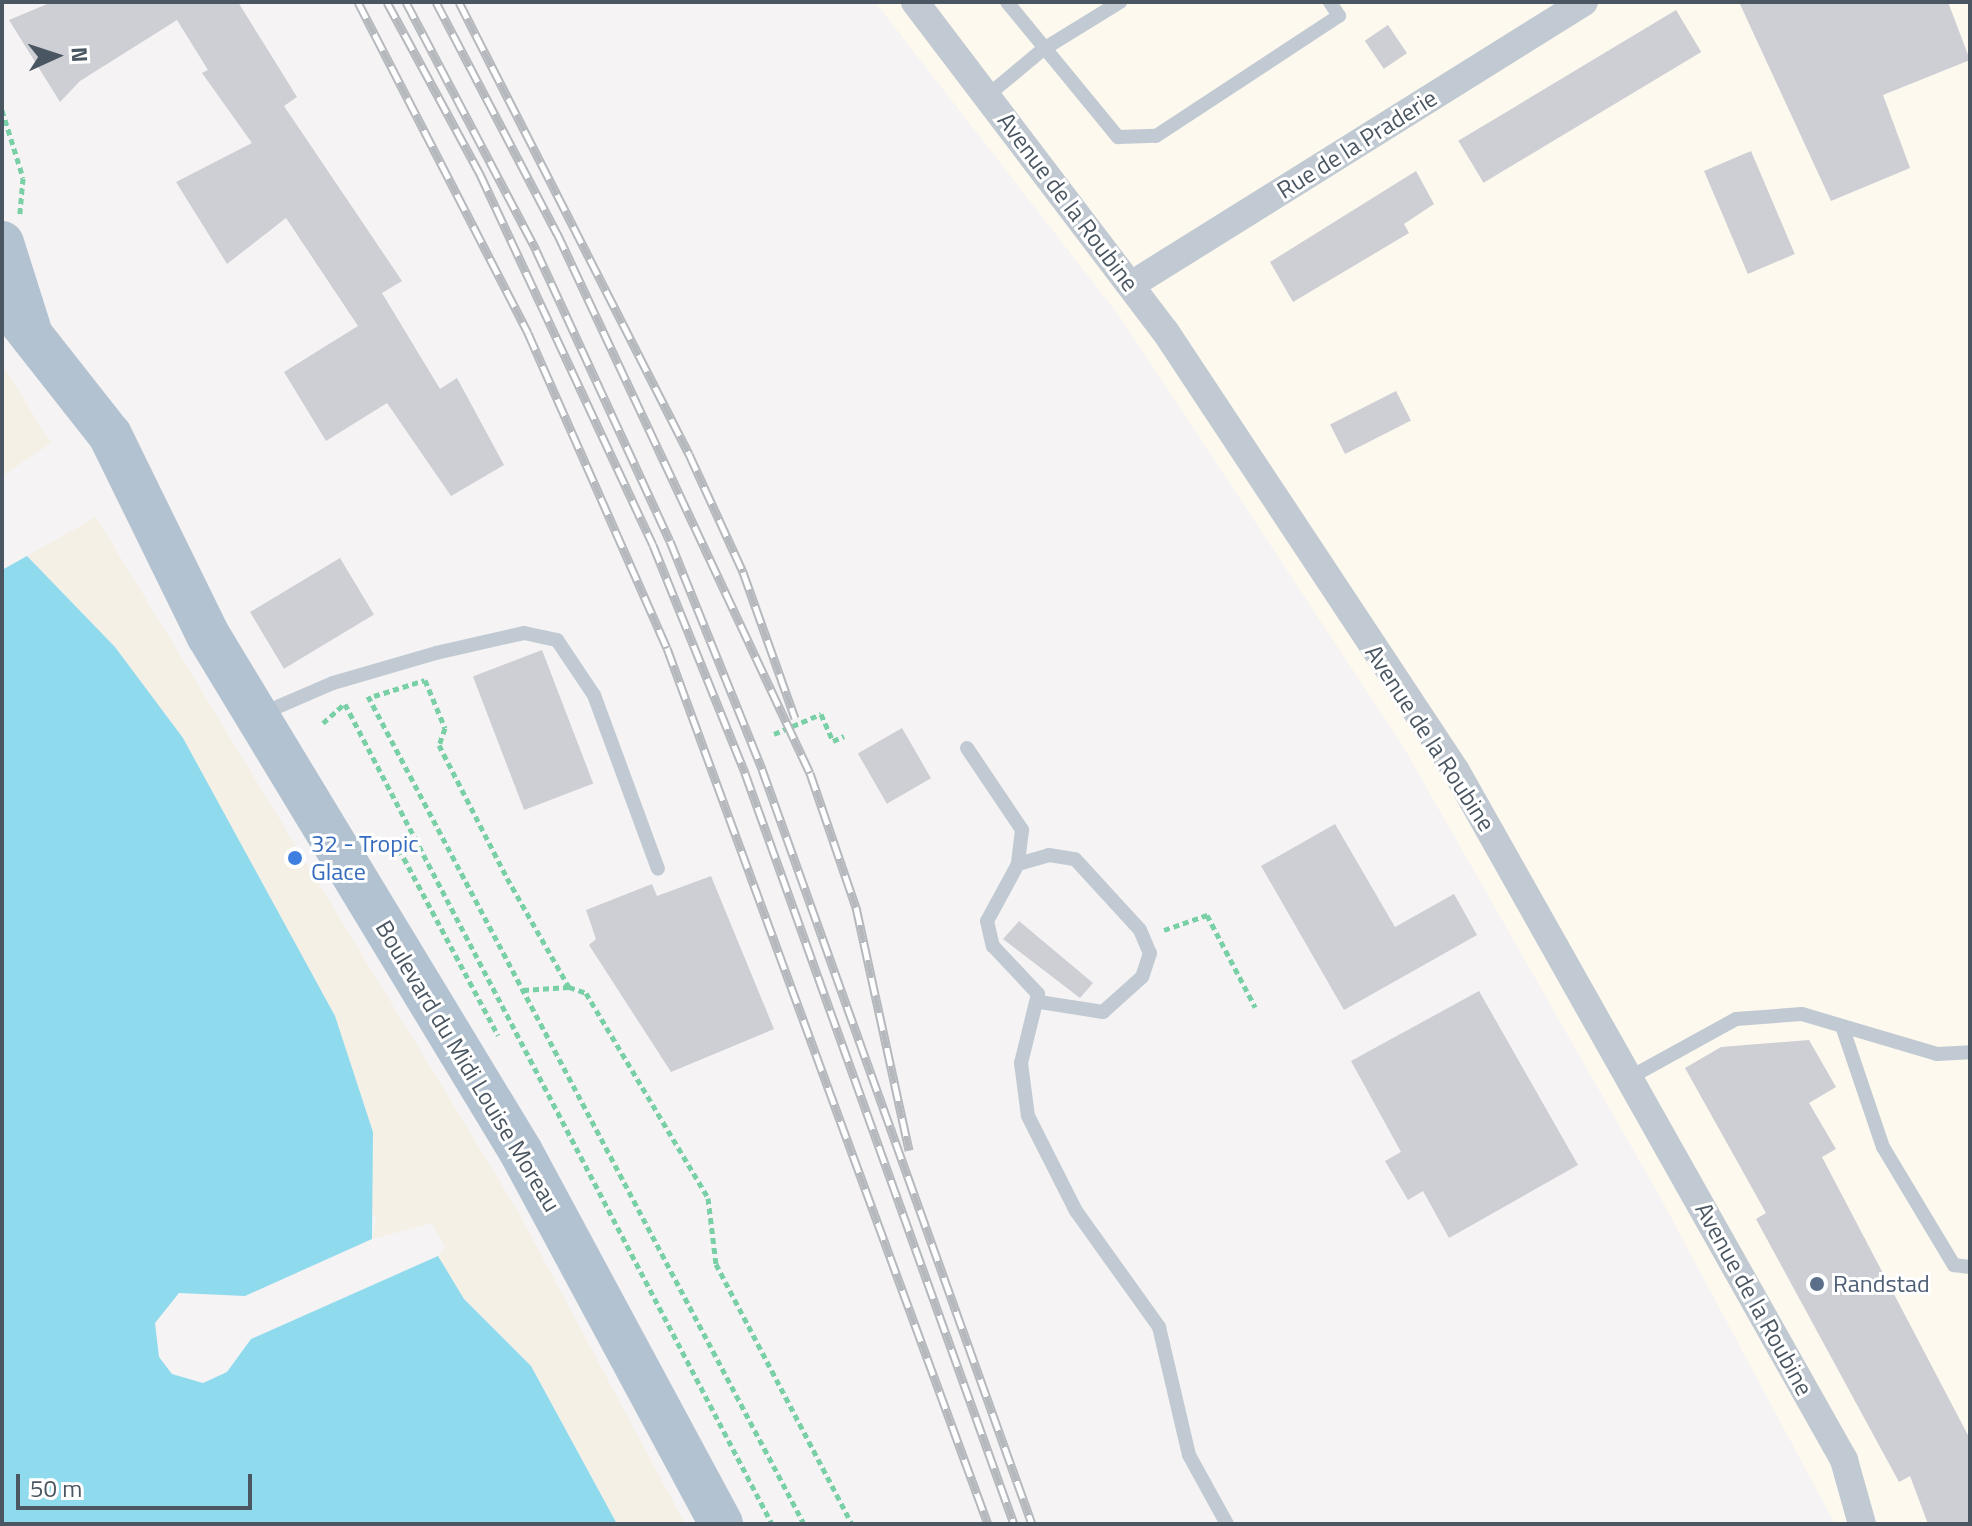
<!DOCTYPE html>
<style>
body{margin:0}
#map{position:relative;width:1972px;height:1526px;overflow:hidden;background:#f5f3f3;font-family:"Titillium Web",sans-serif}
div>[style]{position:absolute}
.commercial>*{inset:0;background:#fdf9ef}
.sand>*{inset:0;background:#f5f0e5}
.water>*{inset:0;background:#90daee}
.building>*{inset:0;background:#cdcfd5;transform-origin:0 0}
.path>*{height:5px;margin-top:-2.5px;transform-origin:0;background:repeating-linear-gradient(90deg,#7ad0a6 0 6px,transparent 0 10px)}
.service>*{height:14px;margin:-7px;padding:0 7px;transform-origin:7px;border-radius:7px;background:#c1cad2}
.minor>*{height:28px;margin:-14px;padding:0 14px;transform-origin:14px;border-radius:14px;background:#c1cad2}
.primary>*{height:44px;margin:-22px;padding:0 22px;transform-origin:22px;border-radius:22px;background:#b3c2d1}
.rail>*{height:9px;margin-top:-4.5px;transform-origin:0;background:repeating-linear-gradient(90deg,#fff 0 18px,#b5b8bd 0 36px);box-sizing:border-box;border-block:2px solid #b5b8bd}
.dots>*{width:22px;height:22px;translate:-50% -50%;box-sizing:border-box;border:4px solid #fff;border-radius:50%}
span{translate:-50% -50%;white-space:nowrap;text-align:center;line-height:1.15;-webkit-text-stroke:6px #fff;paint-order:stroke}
.street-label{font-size:24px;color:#4a5661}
.shop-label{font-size:24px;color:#366cbe}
.left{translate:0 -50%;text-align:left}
.service-label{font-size:24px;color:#4e5e75}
.frame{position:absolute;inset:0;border:4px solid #4a5661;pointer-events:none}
.north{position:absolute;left:16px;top:16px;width:80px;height:80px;-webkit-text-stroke:6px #fff;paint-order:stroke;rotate:87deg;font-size:22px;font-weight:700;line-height:32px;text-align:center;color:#4a5661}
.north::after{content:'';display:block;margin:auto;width:28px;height:36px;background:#4a5661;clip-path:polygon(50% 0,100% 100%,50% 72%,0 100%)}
.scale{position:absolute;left:16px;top:1474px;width:236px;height:36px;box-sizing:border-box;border:4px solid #4a5661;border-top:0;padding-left:10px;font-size:24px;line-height:28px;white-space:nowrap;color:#4a5661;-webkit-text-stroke:6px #fff;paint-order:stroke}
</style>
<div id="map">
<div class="commercial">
<div style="clip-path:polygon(875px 2px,1970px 2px,1970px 1524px,1835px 1524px,1659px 1195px,1401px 743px,1120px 317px)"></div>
</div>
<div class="sand">
<div style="clip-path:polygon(2px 364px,51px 443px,2px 476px)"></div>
<div style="clip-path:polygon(96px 517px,516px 1208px,685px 1524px,617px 1524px,531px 1366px,464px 1299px,438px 1256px,445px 1247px,432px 1223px,372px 1239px,376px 1221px,222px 812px,183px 738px,115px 647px,27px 556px)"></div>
</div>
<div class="water">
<div style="clip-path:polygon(27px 556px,115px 647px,183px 738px,335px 1016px,373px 1132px,372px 1239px,245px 1296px,179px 1293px,155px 1323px,159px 1357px,172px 1374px,203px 1383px,227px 1372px,251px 1339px,438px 1256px,464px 1299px,531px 1366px,617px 1524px,2px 1524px,2px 570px)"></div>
</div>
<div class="building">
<div style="clip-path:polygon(52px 2px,238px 2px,297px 97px,284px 106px,402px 281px,382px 293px,440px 389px,457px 378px,504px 465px,451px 496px,387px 403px,326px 441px,284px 372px,358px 326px,286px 218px,227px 264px,176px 182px,252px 143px,202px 73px,208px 70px,177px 20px,80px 81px,60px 102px,9px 20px)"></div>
<div style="clip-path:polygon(1739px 2px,1948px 2px,1970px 60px,1883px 95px,1910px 168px,1831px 201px)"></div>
<div style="left:1676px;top:10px;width:49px;height:254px;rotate:59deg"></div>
<div style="left:1388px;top:25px;width:34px;height:28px;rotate:56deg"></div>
<div style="left:1751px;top:151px;width:112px;height:51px;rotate:67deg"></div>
<div style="clip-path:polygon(1416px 171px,1434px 204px,1404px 224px,1409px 233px,1293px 302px,1270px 262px)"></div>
<div style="left:1396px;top:391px;width:33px;height:74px;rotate:63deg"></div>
<div style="left:340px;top:558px;width:66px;height:105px;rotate:59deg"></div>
<div style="left:542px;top:650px;width:143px;height:74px;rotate:69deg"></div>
<div style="left:902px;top:728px;width:58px;height:51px;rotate:60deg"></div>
<div style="clip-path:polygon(1335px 824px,1395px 927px,1454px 894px,1477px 935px,1344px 1010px,1261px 866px)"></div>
<div style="clip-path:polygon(711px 876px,774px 1029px,671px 1072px,589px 945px,596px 939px,586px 910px,652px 884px,657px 896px)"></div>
<div style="clip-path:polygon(1019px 921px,1093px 983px,1080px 998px,1003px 939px)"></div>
<div style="clip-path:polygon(1479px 991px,1578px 1165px,1449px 1238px,1423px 1191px,1408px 1200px,1385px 1161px,1401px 1152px,1351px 1061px)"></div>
<div style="clip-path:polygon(1809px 1040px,1836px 1087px,1809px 1103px,1836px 1149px,1822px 1157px,1970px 1439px,1970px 1524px,1928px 1524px,1910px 1476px,1899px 1482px,1756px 1219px,1766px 1213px,1685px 1068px,1721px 1047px)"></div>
</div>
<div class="path">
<div style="left:2px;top:110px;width:71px;rotate:72.8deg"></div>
<div style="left:23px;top:178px;width:36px;rotate:95deg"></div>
<div style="left:368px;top:696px;width:936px;rotate:62.23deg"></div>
<div style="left:374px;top:696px;width:53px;rotate:-17.4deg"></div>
<div style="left:425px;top:680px;width:52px;rotate:67.4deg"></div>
<div style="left:445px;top:728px;width:18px;rotate:109deg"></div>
<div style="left:439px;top:745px;width:149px;rotate:62.9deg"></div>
<div style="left:507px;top:878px;width:125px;rotate:60.4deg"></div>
<div style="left:569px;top:987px;width:18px;rotate:19deg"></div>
<div style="left:586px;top:993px;width:239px;rotate:59.2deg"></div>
<div style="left:708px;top:1198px;width:66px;rotate:83.1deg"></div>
<div style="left:716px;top:1264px;width:293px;rotate:62.4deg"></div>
<div style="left:345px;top:704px;width:925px;rotate:62.49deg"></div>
<div style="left:323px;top:723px;width:28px;rotate:-42deg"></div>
<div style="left:774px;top:734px;width:51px;rotate:-23.1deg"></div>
<div style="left:821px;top:714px;width:30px;rotate:66deg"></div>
<div style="left:833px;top:741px;width:12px;rotate:-24deg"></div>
<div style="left:399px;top:849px;width:211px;rotate:62deg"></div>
<div style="left:1164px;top:930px;width:46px;rotate:-19.2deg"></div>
<div style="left:1207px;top:915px;width:104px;rotate:62.4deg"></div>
<div style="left:523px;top:990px;width:46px;rotate:-3.7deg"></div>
</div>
<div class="service">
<div style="left:1007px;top:2px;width:175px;rotate:50.6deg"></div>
<div style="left:1118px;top:137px;width:38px;rotate:-2deg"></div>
<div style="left:1156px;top:136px;width:219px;rotate:-33.3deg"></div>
<div style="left:1339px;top:16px;width:17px;rotate:-123deg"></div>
<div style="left:987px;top:96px;width:72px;rotate:-39.9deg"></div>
<div style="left:1042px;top:50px;width:92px;rotate:-31.6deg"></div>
<div style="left:261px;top:714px;width:78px;rotate:-23.3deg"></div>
<div style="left:333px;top:683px;width:107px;rotate:-16.2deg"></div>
<div style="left:436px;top:653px;width:90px;rotate:-12.8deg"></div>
<div style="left:524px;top:633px;width:34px;rotate:12deg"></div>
<div style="left:557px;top:640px;width:66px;rotate:56.1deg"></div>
<div style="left:594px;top:695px;width:185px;rotate:69.8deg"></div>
<div style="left:967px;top:748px;width:99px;rotate:56.1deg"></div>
<div style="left:1022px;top:830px;width:34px;rotate:97deg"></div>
<div style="left:1018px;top:864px;width:65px;rotate:118.5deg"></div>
<div style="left:987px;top:921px;width:26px;rotate:77deg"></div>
<div style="left:993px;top:946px;width:66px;rotate:46.8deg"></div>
<div style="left:1038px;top:994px;width:71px;rotate:103.8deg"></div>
<div style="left:1021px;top:1063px;width:53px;rotate:82.5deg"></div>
<div style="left:1028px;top:1116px;width:106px;rotate:63.2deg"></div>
<div style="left:1076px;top:1211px;width:143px;rotate:54.4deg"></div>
<div style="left:1159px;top:1327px;width:131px;rotate:76.8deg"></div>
<div style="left:1189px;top:1455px;width:79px;rotate:61.2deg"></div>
<div style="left:1018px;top:864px;width:32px;rotate:-16deg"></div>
<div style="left:1049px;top:855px;width:26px;rotate:9deg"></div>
<div style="left:1075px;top:859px;width:96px;rotate:47.5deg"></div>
<div style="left:1140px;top:930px;width:25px;rotate:67deg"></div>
<div style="left:1150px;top:953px;width:25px;rotate:108deg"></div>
<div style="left:1142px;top:977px;width:52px;rotate:138.1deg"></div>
<div style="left:1103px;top:1012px;width:65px;rotate:-171.1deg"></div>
<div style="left:1842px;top:1026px;width:128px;rotate:71.3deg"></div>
<div style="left:1883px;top:1147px;width:138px;rotate:59deg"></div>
<div style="left:1954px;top:1265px;width:16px;rotate:7deg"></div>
<div style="left:1629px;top:1078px;width:122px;rotate:-28.9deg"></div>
<div style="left:1736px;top:1019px;width:66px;rotate:-4.3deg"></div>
<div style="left:1802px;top:1014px;width:141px;rotate:16.5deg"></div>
<div style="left:1937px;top:1054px;width:33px;rotate:-3deg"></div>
</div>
<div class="minor">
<div style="left:915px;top:2px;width:413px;rotate:52.8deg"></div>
<div style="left:1165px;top:331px;width:528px;rotate:56.52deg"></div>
<div style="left:1456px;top:771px;width:791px;rotate:60.61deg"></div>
<div style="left:1844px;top:1460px;width:66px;rotate:74.3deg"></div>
<div style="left:1131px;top:285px;width:534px;rotate:-31.99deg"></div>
</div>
<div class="primary">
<div style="left:2px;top:243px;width:89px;rotate:72.4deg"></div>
<div style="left:2px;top:298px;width:174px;rotate:51.8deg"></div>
<div style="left:110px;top:435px;width:223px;rotate:63.9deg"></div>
<div style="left:208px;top:635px;width:604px;rotate:58.81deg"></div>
<div style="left:521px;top:1152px;width:422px;rotate:61.7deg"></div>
</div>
<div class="rail">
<div style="left:358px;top:2px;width:372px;rotate:62.8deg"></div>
<div style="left:528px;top:333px;width:344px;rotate:66.2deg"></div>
<div style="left:667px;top:648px;width:933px;rotate:69.88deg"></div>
<div style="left:387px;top:2px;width:196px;rotate:61.6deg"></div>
<div style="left:480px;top:174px;width:409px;rotate:65deg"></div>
<div style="left:653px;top:545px;width:246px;rotate:68deg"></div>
<div style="left:745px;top:773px;width:798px;rotate:70.29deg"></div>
<div style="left:406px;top:2px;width:280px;rotate:62.3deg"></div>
<div style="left:536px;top:250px;width:320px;rotate:65.3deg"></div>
<div style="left:670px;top:541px;width:246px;rotate:68deg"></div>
<div style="left:762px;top:769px;width:802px;rotate:70.32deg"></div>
<div style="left:436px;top:2px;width:261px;rotate:62.4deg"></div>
<div style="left:557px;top:233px;width:596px;rotate:64.9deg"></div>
<div style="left:810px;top:773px;width:142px;rotate:71.1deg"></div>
<div style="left:856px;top:907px;width:249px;rotate:77.7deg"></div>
<div style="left:459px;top:2px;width:507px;rotate:63.03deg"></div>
<div style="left:689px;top:454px;width:130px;rotate:65.4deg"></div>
<div style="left:743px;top:572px;width:155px;rotate:70.4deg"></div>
</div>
<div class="dots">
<div style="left:295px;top:858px;background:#3f7fe0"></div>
<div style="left:1817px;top:1284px;background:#5c6f8a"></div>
</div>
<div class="street-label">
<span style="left:1357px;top:144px;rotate:-32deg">Rue de la Praderie</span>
<span style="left:1068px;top:202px;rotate:53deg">Avenue de la Roubine</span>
<span style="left:1430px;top:738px;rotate:57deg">Avenue de la Roubine</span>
<span style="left:468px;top:1066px;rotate:59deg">Boulevard du Midi Louise Moreau</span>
<span style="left:1754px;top:1299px;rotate:61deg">Avenue de la Roubine</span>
</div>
<div class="shop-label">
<span class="left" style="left:311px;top:858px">32 - Tropic<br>Glace</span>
</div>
<div class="service-label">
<span class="left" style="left:1833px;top:1284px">Randstad</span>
</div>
<div class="frame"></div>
<div class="north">N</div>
<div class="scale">50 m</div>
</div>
